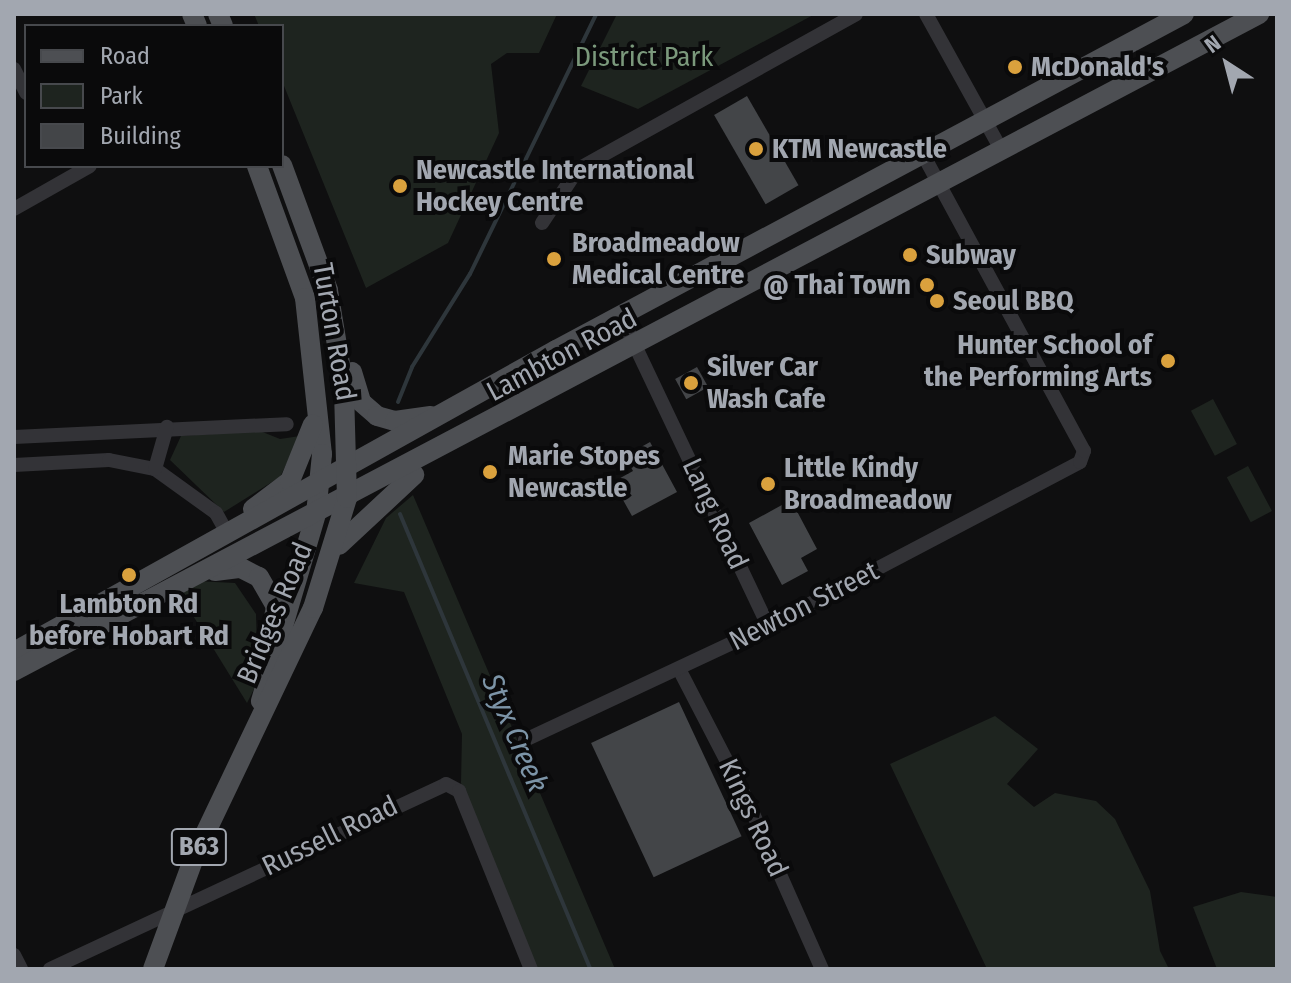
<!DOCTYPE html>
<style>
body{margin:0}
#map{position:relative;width:1291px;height:983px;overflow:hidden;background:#0f0f10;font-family:"Fira Sans Condensed",sans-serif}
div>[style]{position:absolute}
.green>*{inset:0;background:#1e241f;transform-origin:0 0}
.stream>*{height:4px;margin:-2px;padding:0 2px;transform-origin:2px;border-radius:2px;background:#2e363b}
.building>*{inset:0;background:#434548;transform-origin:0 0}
.street>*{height:14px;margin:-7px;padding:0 7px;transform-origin:7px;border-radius:7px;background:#333337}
.primary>*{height:20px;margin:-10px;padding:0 10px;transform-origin:10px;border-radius:10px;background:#4d4f53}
.dots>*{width:22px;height:22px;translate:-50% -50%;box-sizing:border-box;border:4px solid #0a0a0b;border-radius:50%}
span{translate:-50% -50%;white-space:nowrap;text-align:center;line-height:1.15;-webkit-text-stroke:8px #0a0a0b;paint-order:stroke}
.shield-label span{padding:2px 6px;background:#0a0a0b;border:2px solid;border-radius:6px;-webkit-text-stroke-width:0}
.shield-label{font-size:26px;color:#a2a7b0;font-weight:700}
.park-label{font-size:28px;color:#7b997c}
.poi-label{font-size:28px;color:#a2a7b0;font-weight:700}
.left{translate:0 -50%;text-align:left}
.right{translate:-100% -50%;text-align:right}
.street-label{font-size:28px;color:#a2a7b0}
.water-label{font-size:30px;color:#7c94a7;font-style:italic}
.frame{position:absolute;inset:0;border:16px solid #a2a7b0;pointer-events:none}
.legend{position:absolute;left:24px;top:24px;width:260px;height:144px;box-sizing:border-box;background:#0a0a0b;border:2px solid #47494d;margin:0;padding:10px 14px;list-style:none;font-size:24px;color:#a2a7b0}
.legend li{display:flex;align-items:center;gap:16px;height:40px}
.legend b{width:40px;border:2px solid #47494d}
.north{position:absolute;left:1187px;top:24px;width:80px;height:80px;-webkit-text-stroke:6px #0a0a0b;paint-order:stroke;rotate:324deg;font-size:22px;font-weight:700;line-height:32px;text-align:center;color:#a2a7b0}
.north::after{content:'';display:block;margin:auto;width:28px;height:36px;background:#a2a7b0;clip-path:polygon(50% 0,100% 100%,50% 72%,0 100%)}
</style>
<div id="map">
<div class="green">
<div style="clip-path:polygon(254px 14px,557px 14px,539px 53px,507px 53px,491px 64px,499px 133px,448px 243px,366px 288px,282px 81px,282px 26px,259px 26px)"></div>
<div style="clip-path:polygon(617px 14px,815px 14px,638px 109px,581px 86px)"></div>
<div style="left:1213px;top:399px;width:51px;height:25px;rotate:62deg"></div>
<div style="clip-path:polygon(260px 431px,280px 439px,300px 436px,280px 477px,224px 512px,170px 460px,181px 436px)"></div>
<div style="left:1248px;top:466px;width:51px;height:24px;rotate:62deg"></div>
<div style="clip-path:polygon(413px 495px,615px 969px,537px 969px,461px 783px,462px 734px,404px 592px,354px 583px,386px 518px)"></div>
<div style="clip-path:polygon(196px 581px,235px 583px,256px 614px,258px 681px,247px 703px,179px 593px)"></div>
<div style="clip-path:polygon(995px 716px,1038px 749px,1007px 784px,1034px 807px,1055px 793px,1096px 801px,1115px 819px,1150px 891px,1160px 951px,1169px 969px,987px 969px,890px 764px)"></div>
<div style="clip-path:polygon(1241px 892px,1277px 897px,1277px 969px,1217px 969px,1193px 907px)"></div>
</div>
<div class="stream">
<div style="left:398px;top:402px;width:38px;rotate:-68deg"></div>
<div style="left:412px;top:367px;width:110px;rotate:-58.1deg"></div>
<div style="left:470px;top:274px;width:289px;rotate:-64.1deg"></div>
<div style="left:400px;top:514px;width:493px;rotate:67.3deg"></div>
</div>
<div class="building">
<div style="left:747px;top:96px;width:103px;height:38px;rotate:60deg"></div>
<div style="left:697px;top:367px;width:23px;height:25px;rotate:61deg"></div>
<div style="clip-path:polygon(650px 442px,677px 492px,632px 516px,613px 482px,633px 471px,625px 456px)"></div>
<div style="clip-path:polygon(791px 500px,817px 549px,801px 558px,808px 571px,782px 585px,749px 523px)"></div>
<div style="left:679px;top:702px;width:148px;height:97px;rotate:65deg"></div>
</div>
<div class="street">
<div style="left:926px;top:14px;width:157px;rotate:61deg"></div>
<div style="left:14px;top:69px;width:27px;rotate:63deg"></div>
<div style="left:14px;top:209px;width:87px;rotate:-29.5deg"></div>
<div style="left:542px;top:223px;width:65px;rotate:-56.3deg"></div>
<div style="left:578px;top:169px;width:318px;rotate:-29.1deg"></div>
<div style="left:621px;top:316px;width:343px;rotate:64.6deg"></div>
<div style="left:14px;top:437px;width:273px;rotate:-2.7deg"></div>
<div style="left:14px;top:465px;width:95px;rotate:-3deg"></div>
<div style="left:109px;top:460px;width:47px;rotate:11.1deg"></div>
<div style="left:155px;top:469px;width:75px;rotate:35.8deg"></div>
<div style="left:216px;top:513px;width:25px;rotate:61deg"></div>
<div style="left:155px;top:469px;width:44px;rotate:-74.1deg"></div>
<div style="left:679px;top:669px;width:148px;rotate:62.6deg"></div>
<div style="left:747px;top:800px;width:185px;rotate:66.1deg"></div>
<div style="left:525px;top:740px;width:268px;rotate:-25.1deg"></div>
<div style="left:768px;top:626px;width:352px;rotate:-27.7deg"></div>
<div style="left:1080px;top:462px;width:12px;rotate:-70deg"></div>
<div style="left:1084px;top:451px;width:338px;rotate:-118.5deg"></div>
<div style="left:14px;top:955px;width:16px;rotate:63deg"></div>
<div style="left:50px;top:969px;width:437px;rotate:-25deg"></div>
<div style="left:446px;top:784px;width:15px;rotate:28deg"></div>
<div style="left:459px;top:791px;width:192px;rotate:68deg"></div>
</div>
<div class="primary">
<div style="left:192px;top:14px;width:13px;rotate:67deg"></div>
<div style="left:218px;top:14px;width:13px;rotate:67deg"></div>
<div style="left:257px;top:166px;width:140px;rotate:70deg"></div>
<div style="left:305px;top:298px;width:157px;rotate:83.8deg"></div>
<div style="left:322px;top:454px;width:60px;rotate:95.7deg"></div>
<div style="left:316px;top:514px;width:195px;rotate:106.4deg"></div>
<div style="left:352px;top:372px;width:31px;rotate:73deg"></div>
<div style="left:361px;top:402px;width:21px;rotate:41deg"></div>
<div style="left:377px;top:416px;width:19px;rotate:16deg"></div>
<div style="left:395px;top:421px;width:36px;rotate:-8deg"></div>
<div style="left:253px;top:509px;width:46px;rotate:-37.1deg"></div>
<div style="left:290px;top:481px;width:61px;rotate:-68deg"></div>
<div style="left:339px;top:545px;width:103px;rotate:-43deg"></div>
<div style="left:215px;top:571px;width:26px;rotate:-7deg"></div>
<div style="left:241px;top:568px;width:20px;rotate:27deg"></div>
<div style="left:259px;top:577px;width:34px;rotate:60deg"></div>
<div style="left:276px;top:607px;width:21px;rotate:101deg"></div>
<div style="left:14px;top:652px;width:620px;rotate:-29.13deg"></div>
<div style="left:556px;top:350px;width:712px;rotate:-28.15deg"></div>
<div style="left:14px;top:671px;width:1408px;rotate:-27.82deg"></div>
<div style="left:153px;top:969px;width:121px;rotate:-69.8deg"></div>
<div style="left:195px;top:855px;width:274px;rotate:-64.5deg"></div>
<div style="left:313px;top:608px;width:115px;rotate:-72.8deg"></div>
<div style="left:347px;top:498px;width:110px;rotate:-91.6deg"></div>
<div style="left:344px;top:388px;width:99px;rotate:-99.3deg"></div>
<div style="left:328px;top:290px;width:133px;rotate:-110.2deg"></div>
</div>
<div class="dots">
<div style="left:1015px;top:67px;background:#daa13d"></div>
<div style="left:756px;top:149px;background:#daa13d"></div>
<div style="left:400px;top:186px;background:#daa13d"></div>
<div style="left:910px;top:255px;background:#daa13d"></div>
<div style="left:554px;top:259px;background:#daa13d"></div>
<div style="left:927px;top:285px;background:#daa13d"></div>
<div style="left:937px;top:301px;background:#daa13d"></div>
<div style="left:1168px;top:361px;background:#daa13d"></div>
<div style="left:691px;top:383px;background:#daa13d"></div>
<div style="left:490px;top:472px;background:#daa13d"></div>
<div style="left:768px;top:484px;background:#daa13d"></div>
<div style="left:129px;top:575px;background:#daa13d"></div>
</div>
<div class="shield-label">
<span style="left:199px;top:847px">B63</span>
</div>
<div class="park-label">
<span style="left:644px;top:57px">District Park</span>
</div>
<div class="poi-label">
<span class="left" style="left:1031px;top:67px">McDonald's</span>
<span class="left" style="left:772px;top:149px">KTM Newcastle</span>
<span class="left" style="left:416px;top:186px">Newcastle International<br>Hockey Centre</span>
<span class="left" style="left:572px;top:259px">Broadmeadow<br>Medical Centre</span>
<span class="left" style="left:926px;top:255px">Subway</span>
<span class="right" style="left:911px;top:285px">@ Thai Town</span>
<span class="left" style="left:953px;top:301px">Seoul BBQ</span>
<span class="right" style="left:1152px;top:361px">Hunter School of<br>the Performing Arts</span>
<span class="left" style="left:707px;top:383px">Silver Car<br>Wash Cafe</span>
<span class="left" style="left:508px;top:472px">Marie Stopes<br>Newcastle</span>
<span class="left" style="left:784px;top:484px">Little Kindy<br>Broadmeadow</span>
<span style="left:129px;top:620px">Lambton Rd<br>before Hobart Rd</span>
</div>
<div class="street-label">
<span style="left:334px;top:332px;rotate:80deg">Turton Road</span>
<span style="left:562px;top:355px;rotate:-28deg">Lambton Road</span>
<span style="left:715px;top:514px;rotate:65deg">Lang Road</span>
<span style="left:804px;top:606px;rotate:-27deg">Newton Street</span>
<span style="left:275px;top:613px;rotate:-67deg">Bridges Road</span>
<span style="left:753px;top:818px;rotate:65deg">Kings Road</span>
<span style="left:330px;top:836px;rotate:-26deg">Russell Road</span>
</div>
<div class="water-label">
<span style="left:515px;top:733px;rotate:67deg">Styx Creek</span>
</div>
<div class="frame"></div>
<ul class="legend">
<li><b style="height:10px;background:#4d4f53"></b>Road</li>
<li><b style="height:22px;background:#1e241f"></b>Park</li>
<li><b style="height:22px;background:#434548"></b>Building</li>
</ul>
<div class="north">N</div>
</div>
